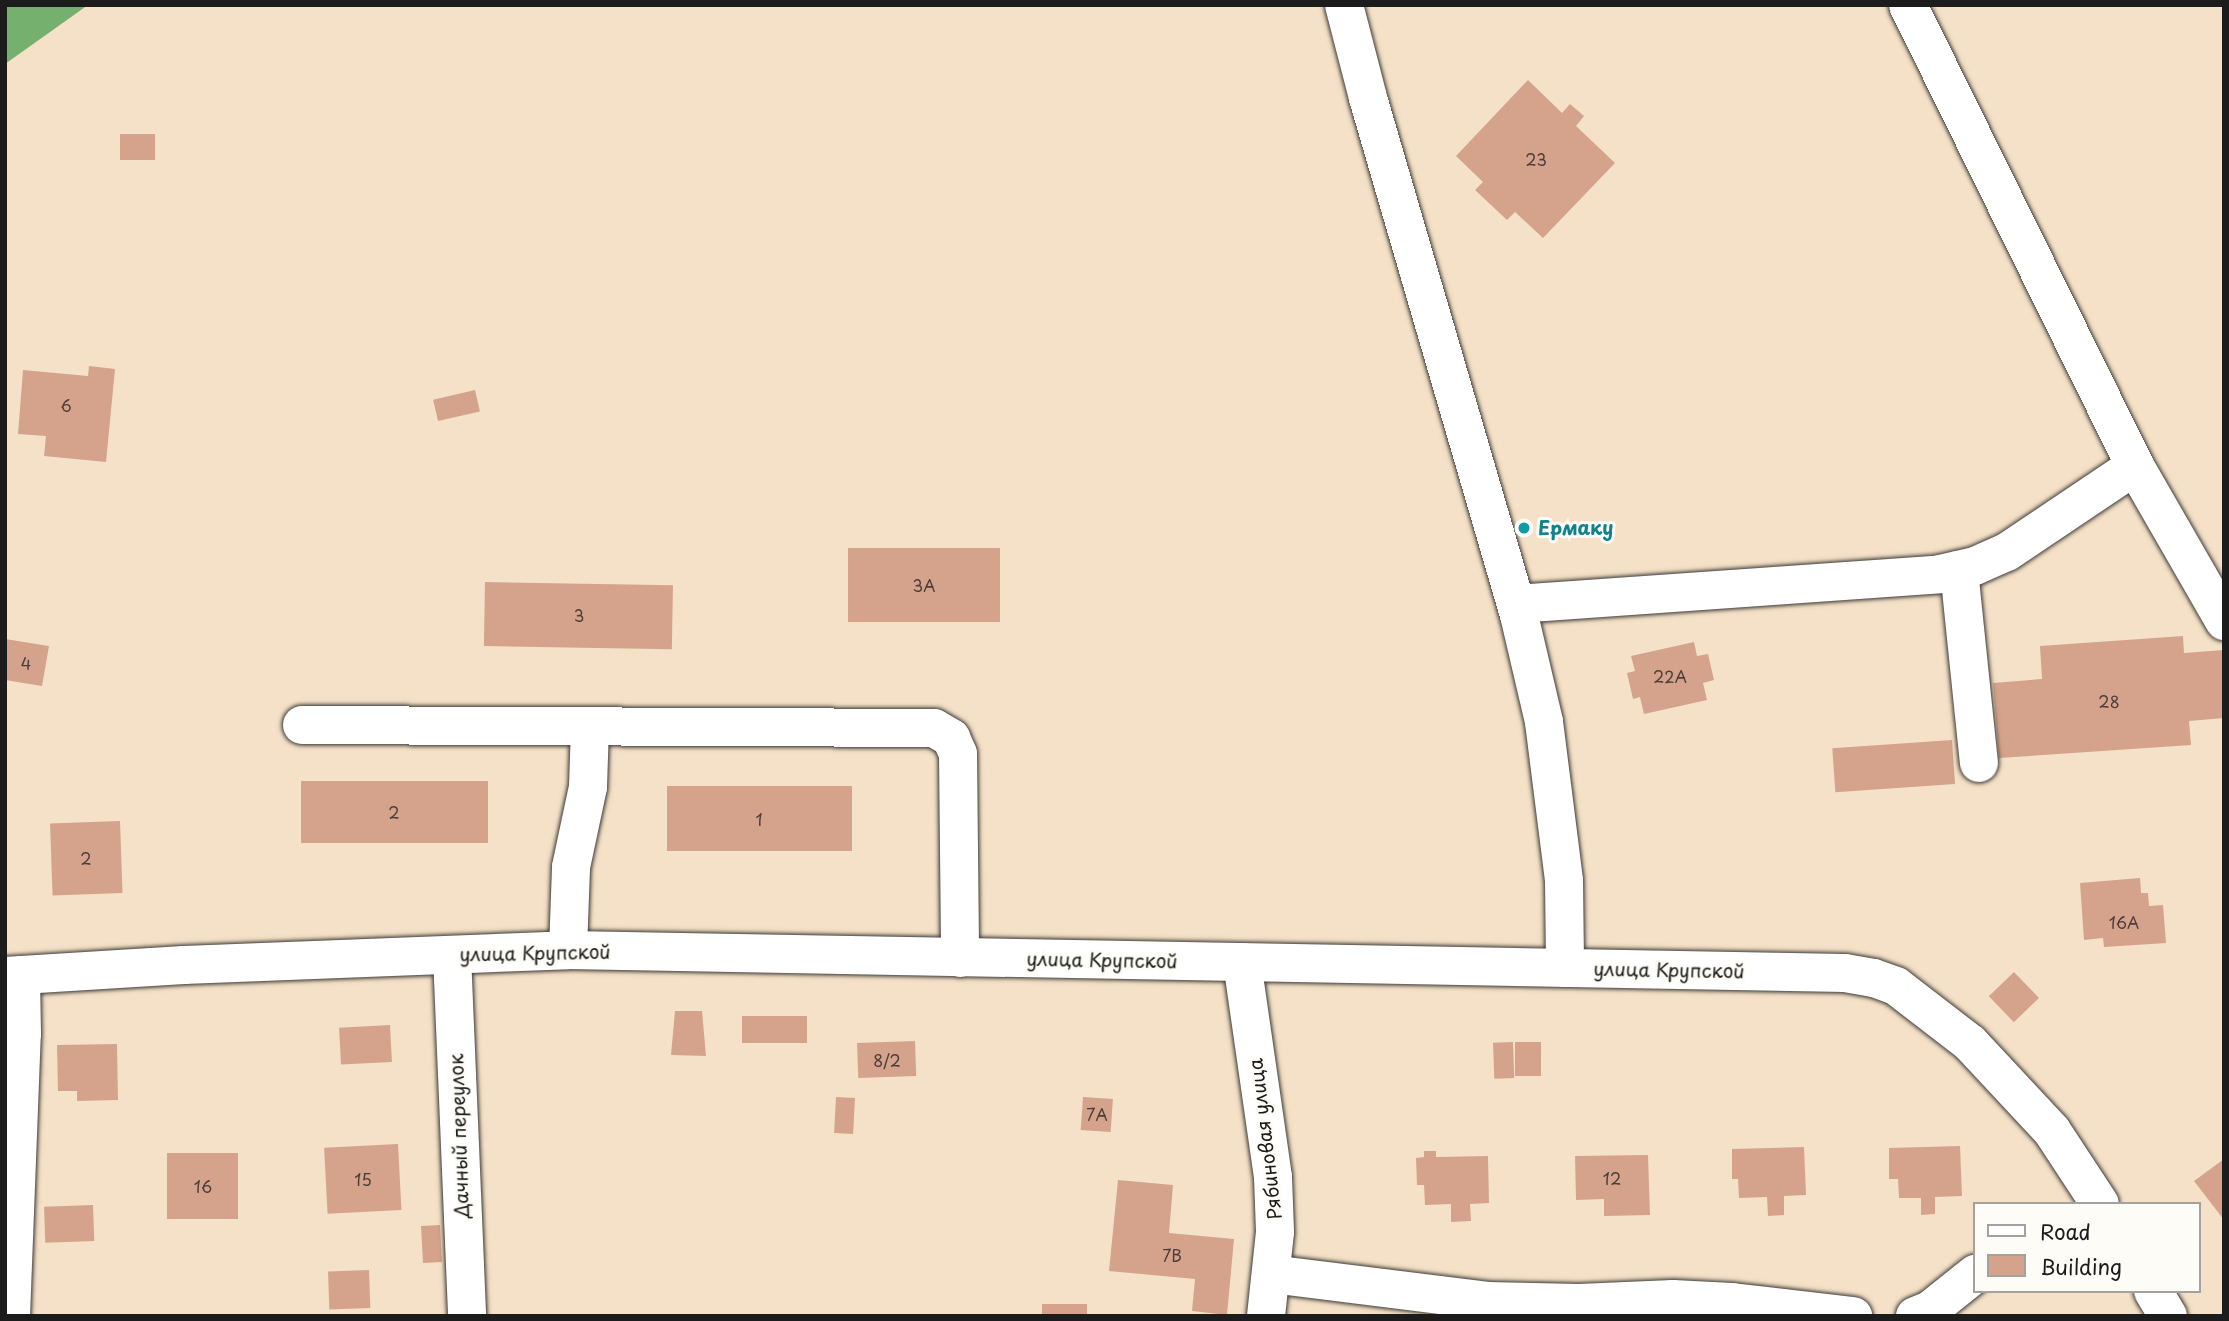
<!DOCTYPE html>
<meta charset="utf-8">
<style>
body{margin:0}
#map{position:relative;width:2229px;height:1321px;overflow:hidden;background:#f5e1c7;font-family:"Playpen Sans",sans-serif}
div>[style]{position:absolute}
.forest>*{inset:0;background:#76b06f}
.building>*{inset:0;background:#d5a38c;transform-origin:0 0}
.roads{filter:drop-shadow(0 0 2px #3d3a36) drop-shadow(0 0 2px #3d3a36)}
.minor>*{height:38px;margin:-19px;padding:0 19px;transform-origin:19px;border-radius:19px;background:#fff}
.dots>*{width:19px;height:19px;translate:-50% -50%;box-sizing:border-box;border:4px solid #fdfcf7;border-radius:50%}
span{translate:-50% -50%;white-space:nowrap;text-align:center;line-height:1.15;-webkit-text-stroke:6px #fdfcf7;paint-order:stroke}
.number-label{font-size:16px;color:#4a3e38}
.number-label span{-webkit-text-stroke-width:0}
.culture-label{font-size:19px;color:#0d838f;font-weight:700}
.left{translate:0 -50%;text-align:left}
.street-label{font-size:19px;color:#1c1c1c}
.frame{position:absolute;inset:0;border:7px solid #1c1c1c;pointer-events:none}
.legend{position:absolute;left:1973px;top:1202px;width:228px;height:91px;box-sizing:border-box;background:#fdfcf7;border:2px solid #a3a29f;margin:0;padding:9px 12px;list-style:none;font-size:21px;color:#1c1c1c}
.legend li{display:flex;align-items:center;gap:14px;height:35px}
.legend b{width:35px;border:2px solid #a3a29f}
</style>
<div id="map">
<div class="forest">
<div style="clip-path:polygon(5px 5px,88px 5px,5px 64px)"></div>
</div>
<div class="building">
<div style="clip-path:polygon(1528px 80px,1562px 113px,1570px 104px,1584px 116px,1576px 126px,1615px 163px,1543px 238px,1515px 212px,1507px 220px,1475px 190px,1483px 182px,1456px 156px)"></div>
<div style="left:120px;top:134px;width:35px;height:26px"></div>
<div style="clip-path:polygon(89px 366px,115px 369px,106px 462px,44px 456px,46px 436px,18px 434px,23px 370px,88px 376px)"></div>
<div style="left:475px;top:390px;width:22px;height:43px;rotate:77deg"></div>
<div style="left:1000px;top:548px;width:74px;height:152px;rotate:90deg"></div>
<div style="left:485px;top:582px;width:188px;height:64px;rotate:1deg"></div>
<div style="clip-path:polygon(2183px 636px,2184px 653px,2224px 650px,2224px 718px,2189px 721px,2191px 745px,1999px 758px,1993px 683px,2042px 679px,2040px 646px)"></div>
<div style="clip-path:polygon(5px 639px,49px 646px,42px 686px,5px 680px)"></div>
<div style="clip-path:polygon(1694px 642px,1697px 656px,1708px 654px,1714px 680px,1703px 683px,1707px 700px,1644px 714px,1640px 697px,1633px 699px,1627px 673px,1635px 671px,1631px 656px)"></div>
<div style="left:1952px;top:740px;width:44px;height:120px;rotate:86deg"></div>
<div style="left:301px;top:781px;width:187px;height:62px"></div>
<div style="left:667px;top:786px;width:185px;height:65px"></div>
<div style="left:120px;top:821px;width:72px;height:70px;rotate:88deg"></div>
<div style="clip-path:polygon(2140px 878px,2141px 893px,2148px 893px,2149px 906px,2163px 905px,2166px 943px,2104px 947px,2103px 938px,2084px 940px,2080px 883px)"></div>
<div style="left:2014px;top:972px;width:36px;height:35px;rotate:46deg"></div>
<div style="clip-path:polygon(675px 1011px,702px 1011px,706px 1056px,671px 1055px)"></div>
<div style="left:807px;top:1016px;width:27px;height:65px;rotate:90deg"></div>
<div style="left:390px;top:1025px;width:37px;height:51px;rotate:87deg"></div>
<div style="left:915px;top:1041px;width:35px;height:58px;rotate:88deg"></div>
<div style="left:1513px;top:1042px;width:36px;height:20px;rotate:88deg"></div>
<div style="left:1515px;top:1042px;width:26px;height:34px"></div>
<div style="clip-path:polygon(117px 1044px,118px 1100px,77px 1101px,77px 1091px,58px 1091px,57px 1045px)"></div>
<div style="left:836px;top:1097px;width:19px;height:36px;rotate:3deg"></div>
<div style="left:1083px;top:1097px;width:30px;height:33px;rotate:4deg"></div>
<div style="left:398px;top:1144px;width:66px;height:74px;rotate:87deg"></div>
<div style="clip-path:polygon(1960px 1146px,1962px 1196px,1935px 1197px,1935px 1214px,1921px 1215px,1921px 1198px,1899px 1198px,1898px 1179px,1889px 1179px,1889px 1148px)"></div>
<div style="clip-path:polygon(1804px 1147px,1806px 1195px,1784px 1196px,1784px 1215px,1768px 1216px,1767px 1197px,1739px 1198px,1738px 1179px,1732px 1179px,1732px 1149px)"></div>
<div style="clip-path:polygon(1424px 1151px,1436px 1151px,1436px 1157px,1488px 1156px,1489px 1203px,1470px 1204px,1471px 1221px,1451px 1222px,1451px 1204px,1425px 1205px,1424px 1185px,1417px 1185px,1416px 1158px,1424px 1157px)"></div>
<div style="left:167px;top:1153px;width:71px;height:66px"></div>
<div style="clip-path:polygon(1648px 1155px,1650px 1215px,1604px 1216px,1604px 1199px,1576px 1200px,1575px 1156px)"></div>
<div style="clip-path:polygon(2224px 1159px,2224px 1220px,2194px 1181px)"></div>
<div style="clip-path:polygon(1118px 1180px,1173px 1185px,1169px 1233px,1234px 1239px,1227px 1315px,1192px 1311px,1195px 1279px,1109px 1271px)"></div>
<div style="left:93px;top:1205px;width:36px;height:49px;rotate:88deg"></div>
<div style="left:440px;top:1225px;width:37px;height:19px;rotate:87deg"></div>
<div style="left:369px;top:1270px;width:38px;height:41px;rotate:88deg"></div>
<div style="left:1042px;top:1304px;width:45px;height:12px"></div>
</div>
<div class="roads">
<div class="minor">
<div style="left:1344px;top:5px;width:96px;rotate:75.5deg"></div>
<div style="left:1368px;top:98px;width:539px;rotate:73.72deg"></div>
<div style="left:1519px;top:615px;width:110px;rotate:76.8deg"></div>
<div style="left:1544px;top:722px;width:160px;rotate:82.8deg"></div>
<div style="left:1564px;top:881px;width:87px;rotate:89.3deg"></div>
<div style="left:1908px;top:5px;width:514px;rotate:63.78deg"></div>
<div style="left:2135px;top:466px;width:179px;rotate:60.1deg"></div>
<div style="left:1959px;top:570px;width:194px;rotate:84.1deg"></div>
<div style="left:1516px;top:604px;width:425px;rotate:-4deg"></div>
<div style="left:1940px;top:574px;width:36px;rotate:-13deg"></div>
<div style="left:1975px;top:566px;width:35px;rotate:-24deg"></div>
<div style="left:2007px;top:552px;width:154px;rotate:-33.9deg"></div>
<div style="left:302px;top:725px;width:632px;rotate:0.27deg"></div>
<div style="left:934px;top:728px;width:20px;rotate:30deg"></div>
<div style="left:951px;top:738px;width:17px;rotate:66deg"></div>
<div style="left:958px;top:754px;width:204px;rotate:89.4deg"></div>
<div style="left:568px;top:950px;width:83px;rotate:-87.9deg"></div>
<div style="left:571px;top:867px;width:82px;rotate:-78deg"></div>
<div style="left:588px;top:787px;width:61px;rotate:-88.1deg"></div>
<div style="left:452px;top:955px;width:361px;rotate:87.6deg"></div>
<div style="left:1242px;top:962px;width:217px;rotate:81.8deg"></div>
<div style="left:1273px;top:1177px;width:55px;rotate:87.9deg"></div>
<div style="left:1275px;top:1232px;width:84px;rotate:96.1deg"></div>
<div style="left:5px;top:976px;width:179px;rotate:-3.5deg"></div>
<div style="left:184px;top:965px;width:384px;rotate:-2.2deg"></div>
<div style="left:568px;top:950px;width:1277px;rotate:1.03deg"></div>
<div style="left:1845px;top:973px;width:29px;rotate:10deg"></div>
<div style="left:1874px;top:978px;width:23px;rotate:20deg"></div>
<div style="left:1896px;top:986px;width:93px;rotate:37.6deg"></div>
<div style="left:1970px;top:1043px;width:120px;rotate:47deg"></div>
<div style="left:2052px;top:1131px;width:87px;rotate:56.7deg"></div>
<div style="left:1271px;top:1274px;width:218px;rotate:7.1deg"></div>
<div style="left:1487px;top:1301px;width:92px;rotate:1.2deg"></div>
<div style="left:1579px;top:1303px;width:94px;rotate:-2.4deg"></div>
<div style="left:1673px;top:1299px;width:59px;rotate:2.9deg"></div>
<div style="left:1732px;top:1302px;width:122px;rotate:6.6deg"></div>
<div style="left:2153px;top:1291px;width:29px;rotate:59deg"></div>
<div style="left:11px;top:1316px;width:282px;rotate:-87.8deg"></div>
<div style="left:22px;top:1034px;width:59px;rotate:-91deg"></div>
<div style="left:1915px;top:1316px;width:16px;rotate:-22deg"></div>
<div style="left:1930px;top:1310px;width:58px;rotate:-38.7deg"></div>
</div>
</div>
<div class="dots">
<div style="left:1524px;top:528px;background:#0f9aa8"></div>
</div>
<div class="number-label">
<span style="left:1536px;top:159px">23</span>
<span style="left:66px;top:405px">6</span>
<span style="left:924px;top:585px">3А</span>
<span style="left:579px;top:615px">3</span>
<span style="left:26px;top:663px">4</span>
<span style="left:1670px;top:676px">22А</span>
<span style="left:2109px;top:701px">28</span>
<span style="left:394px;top:812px">2</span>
<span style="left:759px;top:819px">1</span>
<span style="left:86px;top:858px">2</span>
<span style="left:2124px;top:922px">16А</span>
<span style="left:887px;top:1060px">8/2</span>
<span style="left:1097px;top:1114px">7А</span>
<span style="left:1612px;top:1178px">12</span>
<span style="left:363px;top:1179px">15</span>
<span style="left:203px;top:1186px">16</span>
<span style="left:1172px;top:1255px">7В</span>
</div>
<div class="culture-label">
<span class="left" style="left:1538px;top:528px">Ермаку</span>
</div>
<div class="street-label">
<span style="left:535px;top:953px;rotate:-1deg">улица Крупской</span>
<span style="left:1102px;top:960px;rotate:1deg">улица Крупской</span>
<span style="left:1669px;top:970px;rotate:1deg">улица Крупской</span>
<span style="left:459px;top:1136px;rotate:-92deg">Дачный переулок</span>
<span style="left:1265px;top:1139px;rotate:-97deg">Рябиновая улица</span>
</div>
<div class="frame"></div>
<ul class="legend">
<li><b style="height:9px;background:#fff"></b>Road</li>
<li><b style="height:19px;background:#d5a38c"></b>Building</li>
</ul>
</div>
